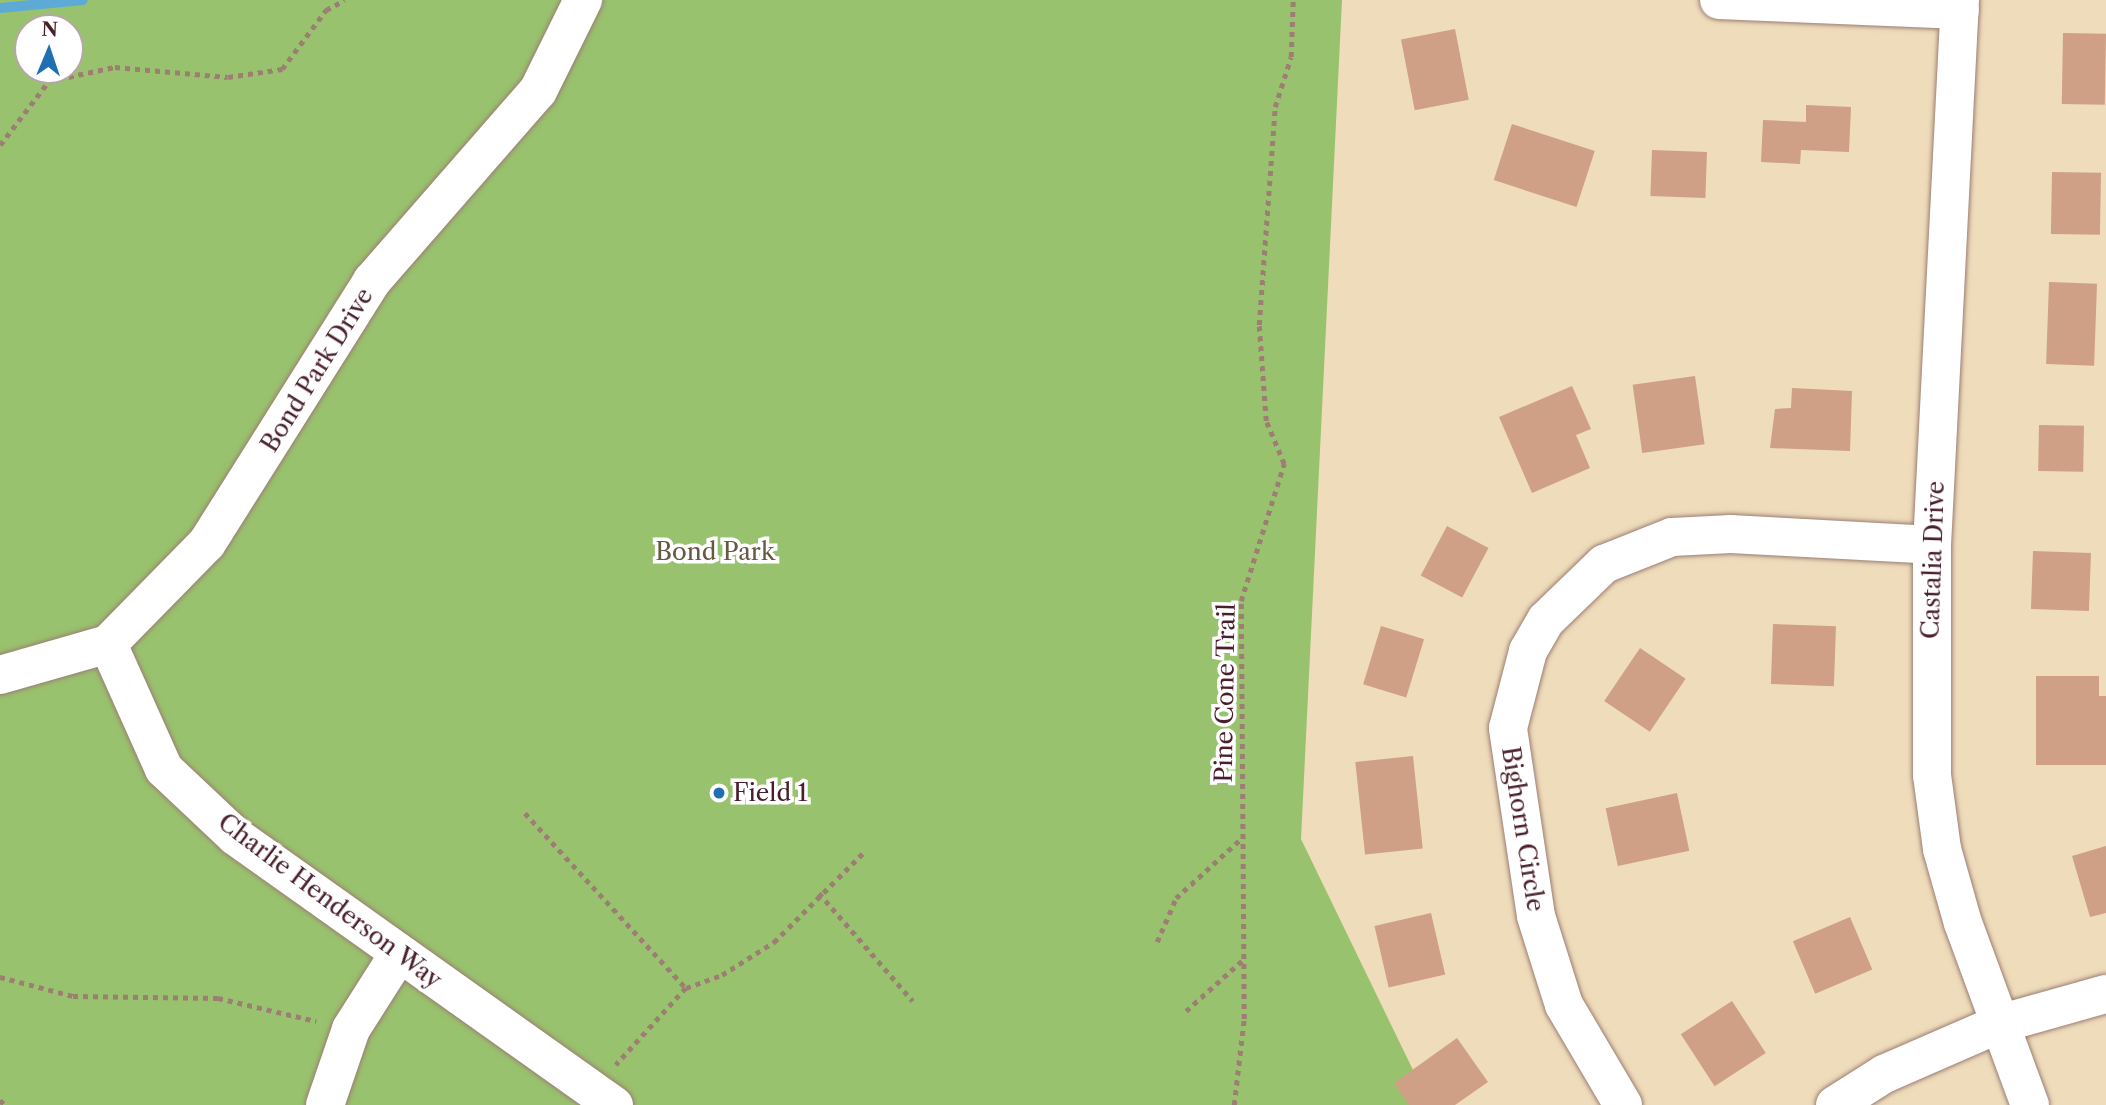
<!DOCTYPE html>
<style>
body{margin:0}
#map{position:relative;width:2106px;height:1105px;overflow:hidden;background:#efdcbb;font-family:"Libre Caslon Text",serif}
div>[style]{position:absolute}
.green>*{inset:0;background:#99c26e}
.stream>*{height:10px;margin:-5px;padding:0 5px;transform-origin:5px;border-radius:5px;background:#5eaad7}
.building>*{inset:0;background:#cf9f86;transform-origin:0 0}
.path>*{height:4.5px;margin-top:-2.25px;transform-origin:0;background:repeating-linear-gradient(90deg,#9c7e73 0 5px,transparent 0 10px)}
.roads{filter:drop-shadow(0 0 2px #9c7e73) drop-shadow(0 0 2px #9c7e73)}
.minor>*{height:38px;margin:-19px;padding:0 19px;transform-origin:19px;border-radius:19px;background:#fff}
.dots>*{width:19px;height:19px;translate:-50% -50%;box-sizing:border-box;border:4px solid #fff;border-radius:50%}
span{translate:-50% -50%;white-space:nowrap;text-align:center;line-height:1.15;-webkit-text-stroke:7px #fff;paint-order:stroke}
.street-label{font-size:24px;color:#4a1f2b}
.park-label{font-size:24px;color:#665842}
.poi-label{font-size:24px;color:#4a1f2b}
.left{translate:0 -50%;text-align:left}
.north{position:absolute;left:14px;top:14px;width:70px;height:70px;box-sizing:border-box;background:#fff;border:2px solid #b7a5aa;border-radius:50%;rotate:2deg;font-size:19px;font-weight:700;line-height:28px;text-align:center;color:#4a1f2b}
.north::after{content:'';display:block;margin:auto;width:24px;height:32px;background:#1f6fb2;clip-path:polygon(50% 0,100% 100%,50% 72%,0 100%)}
</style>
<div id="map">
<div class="green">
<div style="clip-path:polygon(evenodd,0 0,1342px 0,1301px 839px,1430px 1105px,0 1105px,0 0,28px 28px,70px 28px,70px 70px,28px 70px,28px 28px)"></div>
</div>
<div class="stream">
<div style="left:0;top:8px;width:83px;rotate:-5.5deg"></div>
</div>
<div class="building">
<div style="left:1455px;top:29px;width:72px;height:55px;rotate:79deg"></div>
<div style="left:2063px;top:33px;width:43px;height:71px;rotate:1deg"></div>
<div style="clip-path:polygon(1806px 105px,1851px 107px,1849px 152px,1801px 150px,1800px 164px,1761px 162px,1763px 120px,1806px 122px)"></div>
<div style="left:1512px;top:124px;width:87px;height:59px;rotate:18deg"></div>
<div style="left:1652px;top:150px;width:55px;height:46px;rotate:2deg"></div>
<div style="left:2052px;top:172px;width:49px;height:62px;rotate:1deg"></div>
<div style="left:2049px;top:282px;width:48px;height:82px;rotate:2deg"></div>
<div style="left:1695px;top:376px;width:69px;height:63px;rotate:82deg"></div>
<div style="clip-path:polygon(1572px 386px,1591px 429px,1576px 435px,1590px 468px,1532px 493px,1499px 417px)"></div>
<div style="clip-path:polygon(1792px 388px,1852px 391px,1850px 451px,1770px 448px,1775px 409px,1791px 408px)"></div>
<div style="left:2039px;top:425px;width:45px;height:46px;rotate:1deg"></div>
<div style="left:1447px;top:526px;width:47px;height:56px;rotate:28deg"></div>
<div style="left:2033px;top:551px;width:58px;height:58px;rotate:2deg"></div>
<div style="left:1773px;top:624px;width:63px;height:60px;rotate:2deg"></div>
<div style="left:1381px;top:626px;width:45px;height:61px;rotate:17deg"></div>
<div style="left:1640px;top:648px;width:55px;height:64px;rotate:34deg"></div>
<div style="clip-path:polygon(2036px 676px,2099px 676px,2099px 696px,2106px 696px,2106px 765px,2036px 765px)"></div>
<div style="left:1413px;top:756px;width:93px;height:58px;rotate:84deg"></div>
<div style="left:1677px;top:793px;width:59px;height:73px;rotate:78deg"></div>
<div style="clip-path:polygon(2106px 846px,2106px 913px,2090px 917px,2072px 856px)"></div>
<div style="left:1431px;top:913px;width:63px;height:58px;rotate:77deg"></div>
<div style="left:1850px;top:917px;width:57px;height:62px;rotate:67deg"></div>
<div style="left:1732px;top:1001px;width:62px;height:61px;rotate:57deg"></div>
<div style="clip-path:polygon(1457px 1038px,1488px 1082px,1455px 1105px,1409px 1105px,1394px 1083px)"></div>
</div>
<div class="path">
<div style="left:0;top:145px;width:81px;rotate:-52.6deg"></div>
<div style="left:49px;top:81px;width:67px;rotate:-12deg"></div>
<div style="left:115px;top:67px;width:113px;rotate:5.1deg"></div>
<div style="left:228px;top:77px;width:55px;rotate:-8.4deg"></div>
<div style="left:282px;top:69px;width:74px;rotate:-53.3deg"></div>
<div style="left:326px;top:10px;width:21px;rotate:-28deg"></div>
<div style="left:525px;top:813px;width:238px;rotate:47.4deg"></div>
<div style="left:686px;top:988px;width:104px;rotate:132.3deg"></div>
<div style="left:819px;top:893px;width:143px;rotate:49deg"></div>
<div style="left:1157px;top:942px;width:48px;rotate:-66.6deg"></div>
<div style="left:1176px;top:898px;width:91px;rotate:-42.3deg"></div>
<div style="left:0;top:977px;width:75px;rotate:14.6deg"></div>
<div style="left:73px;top:996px;width:145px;rotate:0.8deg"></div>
<div style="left:218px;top:998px;width:101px;rotate:13.2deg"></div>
<div style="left:686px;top:988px;width:38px;rotate:-20deg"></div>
<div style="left:722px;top:975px;width:62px;rotate:-32.4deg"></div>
<div style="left:774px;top:942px;width:127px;rotate:-45deg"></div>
<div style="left:1186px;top:1011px;width:79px;rotate:-41.9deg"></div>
<div style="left:0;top:1100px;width:7px;rotate:45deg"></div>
<div style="left:1234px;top:1105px;width:87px;rotate:-83.4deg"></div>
<div style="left:1244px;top:1019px;width:418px;rotate:-90.4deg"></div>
<div style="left:1241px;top:601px;width:144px;rotate:-72.6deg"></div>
<div style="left:1284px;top:464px;width:47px;rotate:-112.7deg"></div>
<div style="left:1266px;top:421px;width:96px;rotate:-94.2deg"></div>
<div style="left:1259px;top:325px;width:219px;rotate:-85.8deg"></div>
<div style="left:1275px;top:107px;width:52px;rotate:-72.3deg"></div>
<div style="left:1291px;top:57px;width:57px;rotate:-88deg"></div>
</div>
<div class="roads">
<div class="minor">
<div style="left:1719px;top:0;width:241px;rotate:2.4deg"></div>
<div style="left:1960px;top:0;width:546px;rotate:92.94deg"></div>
<div style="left:1932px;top:545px;width:230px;rotate:90deg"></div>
<div style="left:1932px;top:775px;width:75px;rotate:82.3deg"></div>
<div style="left:1942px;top:849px;width:77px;rotate:74.2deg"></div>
<div style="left:1963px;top:923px;width:194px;rotate:69.8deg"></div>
<div style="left:108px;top:644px;width:137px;rotate:65.9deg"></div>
<div style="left:164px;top:769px;width:98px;rotate:43.3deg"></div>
<div style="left:235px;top:836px;width:465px;rotate:35.4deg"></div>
<div style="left:0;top:675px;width:112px;rotate:-16deg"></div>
<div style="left:108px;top:644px;width:141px;rotate:-45.6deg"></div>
<div style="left:207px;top:543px;width:310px;rotate:-57.8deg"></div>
<div style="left:372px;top:281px;width:252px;rotate:-48.9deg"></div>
<div style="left:538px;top:91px;width:102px;rotate:-63.7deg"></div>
<div style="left:325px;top:1105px;width:80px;rotate:-71.1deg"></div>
<div style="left:351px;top:1029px;width:88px;rotate:-57.6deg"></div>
<div style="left:1623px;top:1105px;width:116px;rotate:-120.5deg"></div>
<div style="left:1564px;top:1005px;width:93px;rotate:-107.5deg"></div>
<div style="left:1536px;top:916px;width:190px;rotate:-98.5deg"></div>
<div style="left:1508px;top:728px;width:80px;rotate:-75.4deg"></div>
<div style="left:1528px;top:651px;width:36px;rotate:-60deg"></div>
<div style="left:1546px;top:620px;width:81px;rotate:-44deg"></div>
<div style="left:1604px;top:564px;width:73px;rotate:-21.7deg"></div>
<div style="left:1672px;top:537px;width:59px;rotate:-2.9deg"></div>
<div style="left:1731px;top:534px;width:201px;rotate:3.1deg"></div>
<div style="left:1835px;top:1105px;width:58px;rotate:-32.3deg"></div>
<div style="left:1884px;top:1074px;width:125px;rotate:-23.5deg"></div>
<div style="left:1999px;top:1024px;width:111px;rotate:-15.7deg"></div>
</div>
</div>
<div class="dots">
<div style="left:719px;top:793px;background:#1f6fb2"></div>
</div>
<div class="street-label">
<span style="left:317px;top:370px;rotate:-58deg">Bond Park Drive</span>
<span style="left:1933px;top:560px;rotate:-88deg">Castalia Drive</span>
<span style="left:1225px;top:693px;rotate:-89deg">Pine Cone Trail</span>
<span style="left:1523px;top:829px;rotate:81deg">Bighorn Circle</span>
<span style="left:330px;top:901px;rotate:37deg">Charlie Henderson Way</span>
</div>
<div class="park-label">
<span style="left:715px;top:552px">Bond Park</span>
</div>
<div class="poi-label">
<span class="left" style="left:733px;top:793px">Field 1</span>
</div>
<div class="north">N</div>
</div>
